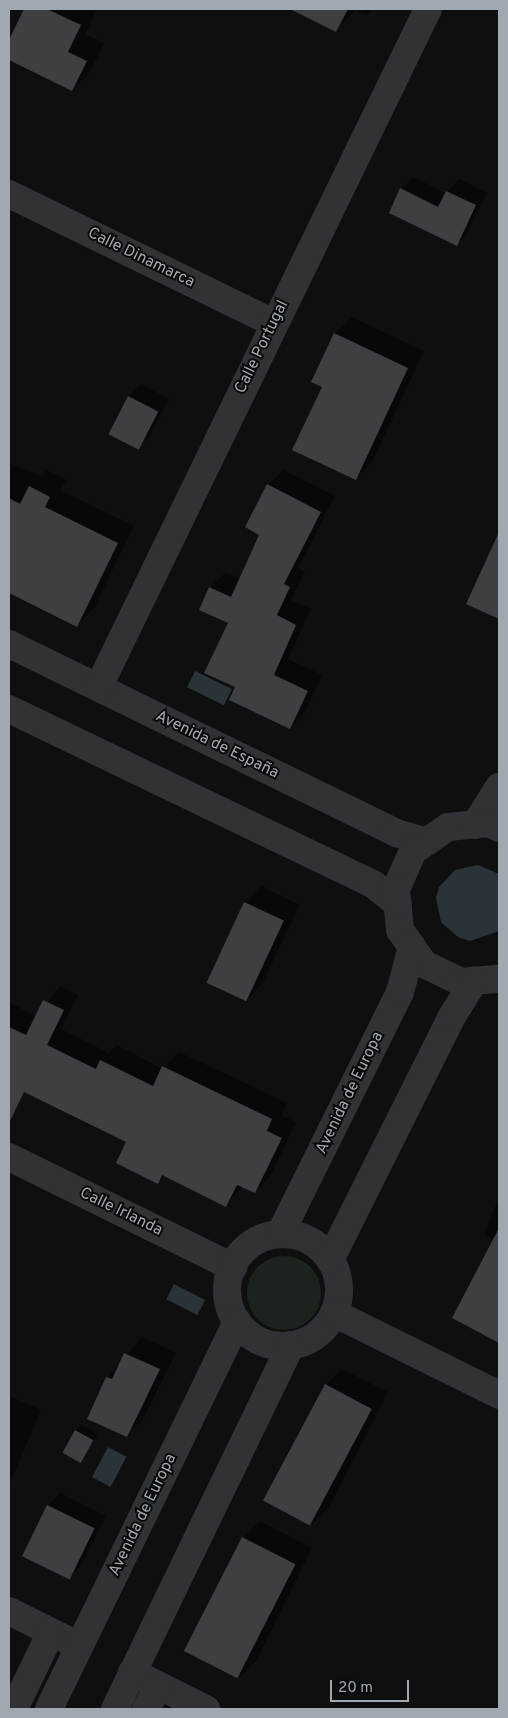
<!DOCTYPE html>
<meta charset="utf-8">
<style>
body{margin:0}
#map{position:relative;width:508px;height:1718px;overflow:hidden;background:#0f0f10;font-family:Overpass,sans-serif}
div>[style]{position:absolute}
.green>*{inset:0;background:#1c231c}
.round{border-radius:50%}
.water>*{inset:0;background:#293338;transform-origin:0 0}
.shadow>*{inset:0;background:#0007}
.building>*{inset:0;background:#3e3f43;transform-origin:0 0}
.street>*{height:28px;margin:-14px;padding:0 14px;transform-origin:14px;border-radius:14px;background:#303235}
.street>.ring{margin:-14px;padding:0;box-sizing:content-box;background:none;border:28px solid #303235;border-radius:50%}
span{translate:-50% -50%;white-space:nowrap;text-align:center;line-height:1.15;-webkit-text-stroke:4px #0a0a0b;paint-order:stroke}
.street-label{font-size:16px;color:#a0a8b1}
.frame{position:absolute;inset:0;border:10px solid #a0a8b1;pointer-events:none}
.scale{position:absolute;left:330px;top:1680px;width:79px;height:22px;box-sizing:border-box;border:2px solid #a0a8b1;border-top:0;padding-left:6px;font-size:15px;line-height:18px;white-space:nowrap;color:#a0a8b1;-webkit-text-stroke:4px #0a0a0b;paint-order:stroke}
</style>
<div id="map">
<div class="green">
<div class="round" style="left:247px;top:1256px;width:74px;height:74px"></div>
</div>
<div class="water">
<div style="left:195px;top:671px;width:41px;height:18px;rotate:26deg"></div>
<div style="clip-path:polygon(478px 865px,499px 874px,499px 931px,470px 941px,458px 937px,441px 922px,436px 898px,439px 887px,455px 870px)"></div>
<div style="left:174px;top:1284px;width:35px;height:17px;rotate:27deg"></div>
<div style="left:108px;top:1447px;width:21px;height:34px;rotate:28deg"></div>
</div>
<div class="shadow">
<div style="clip-path:polygon(25px 9px,97px 9px,85px 34px,104px 43px,90px 72px,72px 90px,9px 59px,9px 42px)"></div>
<div style="clip-path:polygon(372px 9px,366px 15px,355px 10px,336px 30px,295px 10px)"></div>
<div style="clip-path:polygon(413px 177px,446px 193px,459px 179px,487px 193px,468px 232px,457px 244px,402px 189px)"></div>
<div style="clip-path:polygon(351px 317px,424px 351px,372px 462px,355px 479px,323px 386px,335px 334px)"></div>
<div style="clip-path:polygon(141px 384px,169px 399px,150px 436px,138px 448px,110px 434px,129px 396px)"></div>
<div style="clip-path:polygon(9px 463px,41px 476px,47px 470px,66px 480px,60px 490px,134px 526px,94px 608px,77px 625px,9px 590px)"></div>
<div style="clip-path:polygon(283px 470px,335px 496px,298px 568px,305px 571px,291px 600px,311px 609px,288px 659px,322px 675px,305px 712px,290px 727px,237px 687px,230px 623px,200px 609px,210px 587px,226px 572px,240px 579px,261px 534px,268px 485px)"></div>
<div style="clip-path:polygon(499px 535px,499px 618px,468px 603px)"></div>
<div style="clip-path:polygon(261px 886px,300px 905px,262px 984px,246px 1001px,207px 982px,245px 902px)"></div>
<div style="clip-path:polygon(60px 986px,78px 995px,61px 1029px,109px 1053px,117px 1045px,163px 1069px,179px 1052px,287px 1103px,281px 1115px,296px 1122px,270px 1177px,255px 1192px,243px 1186px,226px 1205px,165px 1175px,158px 1182px,127px 1142px,26px 1091px,21px 1097px,9px 1091px,9px 1002px,37px 1017px)"></div>
<div style="clip-path:polygon(499px 1197px,499px 1241px,484px 1235px)"></div>
<div style="clip-path:polygon(499px 1242px,499px 1259px,491px 1255px,499px 1262px,499px 1341px,453px 1318px,487px 1254px)"></div>
<div style="clip-path:polygon(evenodd,142px 1337px,176px 1353px,143px 1419px,126px 1436px,88px 1418px,108px 1377px,142px 1337px,162px 1363px,138px 1418px,135px 1418px,162px 1363px)"></div>
<div style="clip-path:polygon(342px 1369px,388px 1392px,329px 1507px,312px 1524px,326px 1385px)"></div>
<div style="clip-path:polygon(9px 1396px,41px 1410px,9px 1485px)"></div>
<div style="clip-path:polygon(82px 1425px,98px 1434px,81px 1462px,76px 1431px)"></div>
<div style="clip-path:polygon(60px 1493px,106px 1516px,81px 1566px,69px 1578px,24px 1556px,48px 1505px)"></div>
<div style="clip-path:polygon(260px 1521px,312px 1548px,256px 1661px,240px 1677px,243px 1538px)"></div>
</div>
<div class="building">
<div style="clip-path:polygon(24px 9px,47px 9px,81px 25px,68px 52px,87px 61px,72px 91px,9px 60px,9px 40px)"></div>
<div style="clip-path:polygon(290px 9px,348px 9px,336px 32px)"></div>
<div style="clip-path:polygon(400px 188px,438px 207px,446px 191px,476px 205px,457px 246px,389px 213px)"></div>
<div style="clip-path:polygon(334px 333px,408px 368px,356px 480px,292px 450px,322px 387px,311px 382px)"></div>
<div style="left:128px;top:396px;width:34px;height:43px;rotate:27deg"></div>
<div style="clip-path:polygon(267px 484px,321px 512px,284px 584px,290px 587px,277px 615px,296px 625px,274px 675px,308px 691px,290px 729px,229px 700px,235px 687px,204px 673px,228px 623px,199px 610px,209px 587px,231px 597px,259px 535px,245px 527px)"></div>
<div style="clip-path:polygon(29px 486px,50px 497px,45px 507px,118px 543px,77px 627px,9px 593px,9px 498px,20px 504px)"></div>
<div style="clip-path:polygon(499px 532px,499px 619px,466px 604px)"></div>
<div style="left:244px;top:902px;width:44px;height:89px;rotate:25deg"></div>
<div style="clip-path:polygon(43px 1000px,64px 1010px,47px 1045px,96px 1069px,100px 1060px,153px 1086px,162px 1066px,272px 1119px,267px 1131px,282px 1138px,255px 1193px,237px 1185px,226px 1207px,162px 1175px,158px 1184px,116px 1163px,126px 1142px,24px 1092px,9px 1123px,9px 1027px,26px 1035px)"></div>
<div style="clip-path:polygon(499px 1228px,499px 1343px,452px 1318px)"></div>
<div style="clip-path:polygon(124px 1353px,160px 1369px,127px 1437px,87px 1419px,106px 1377px,112px 1379px)"></div>
<div style="left:325px;top:1384px;width:53px;height:132px;rotate:28deg"></div>
<div style="left:75px;top:1430px;width:21px;height:26px;rotate:29deg"></div>
<div style="left:47px;top:1505px;width:53px;height:57px;rotate:26deg"></div>
<div style="left:242px;top:1537px;width:60px;height:128px;rotate:27deg"></div>
</div>
<div class="street">
<div style="left:9px;top:194px;width:295px;rotate:26deg"></div>
<div style="left:9px;top:644px;width:431px;rotate:26deg"></div>
<div style="left:396px;top:833px;width:32px;rotate:16deg"></div>
<div style="left:99px;top:686px;width:753px;rotate:-64.08deg"></div>
<div style="left:9px;top:709px;width:404px;rotate:25.7deg"></div>
<div style="left:373px;top:884px;width:32px;rotate:39deg"></div>
<div style="left:475px;top:825px;width:45px;rotate:-57.7deg"></div>
<div style="left:499px;top:828px;width:11px;rotate:-153deg"></div>
<div style="left:489px;top:823px;width:41px;rotate:174.4deg"></div>
<div style="left:448px;top:827px;width:42px;rotate:145.6deg"></div>
<div style="left:413px;top:851px;width:42px;rotate:114.1deg"></div>
<div style="left:396px;top:889px;width:41px;rotate:84.4deg"></div>
<div style="left:400px;top:930px;width:42px;rotate:54.8deg"></div>
<div style="left:424px;top:964px;width:41px;rotate:25.9deg"></div>
<div style="left:461px;top:982px;width:38px;rotate:-5deg"></div>
<div style="left:9px;top:1157px;width:250px;rotate:26.2deg"></div>
<div class="ring" style="left:227px;top:1234px;width:84px;height:84px"></div>
<div style="left:280px;top:1234px;width:270px;rotate:-63.6deg"></div>
<div style="left:400px;top:992px;width:47px;rotate:-75.1deg"></div>
<div style="left:330px;top:1260px;width:271px;rotate:-63.4deg"></div>
<div style="left:451px;top:1018px;width:44px;rotate:-58.1deg"></div>
<div style="left:334px;top:1313px;width:184px;rotate:26.4deg"></div>
<div style="left:9px;top:1611px;width:65px;rotate:26.6deg"></div>
<div style="left:132px;top:1672px;width:83px;rotate:26.6deg"></div>
<div style="left:14px;top:1709px;width:85px;rotate:-64.3deg"></div>
<div style="left:49px;top:1709px;width:431px;rotate:-64.1deg"></div>
<div style="left:115px;top:1709px;width:404px;rotate:-64.2deg"></div>
<div style="left:146px;top:1709px;width:26px;rotate:-62deg"></div>
</div>
<div class="street-label">
<span style="left:141px;top:258px;rotate:26deg">Calle Dinamarca</span>
<span style="left:262px;top:347px;rotate:-64deg">Calle Portugal</span>
<span style="left:217px;top:745px;rotate:26deg">Avenida de España</span>
<span style="left:350px;top:1093px;rotate:-64deg">Avenida de Europa</span>
<span style="left:121px;top:1212px;rotate:26deg">Calle Irlanda</span>
<span style="left:143px;top:1515px;rotate:-64deg">Avenida de Europa</span>
</div>
<div class="frame"></div>
<div class="scale">20 m</div>
</div>
